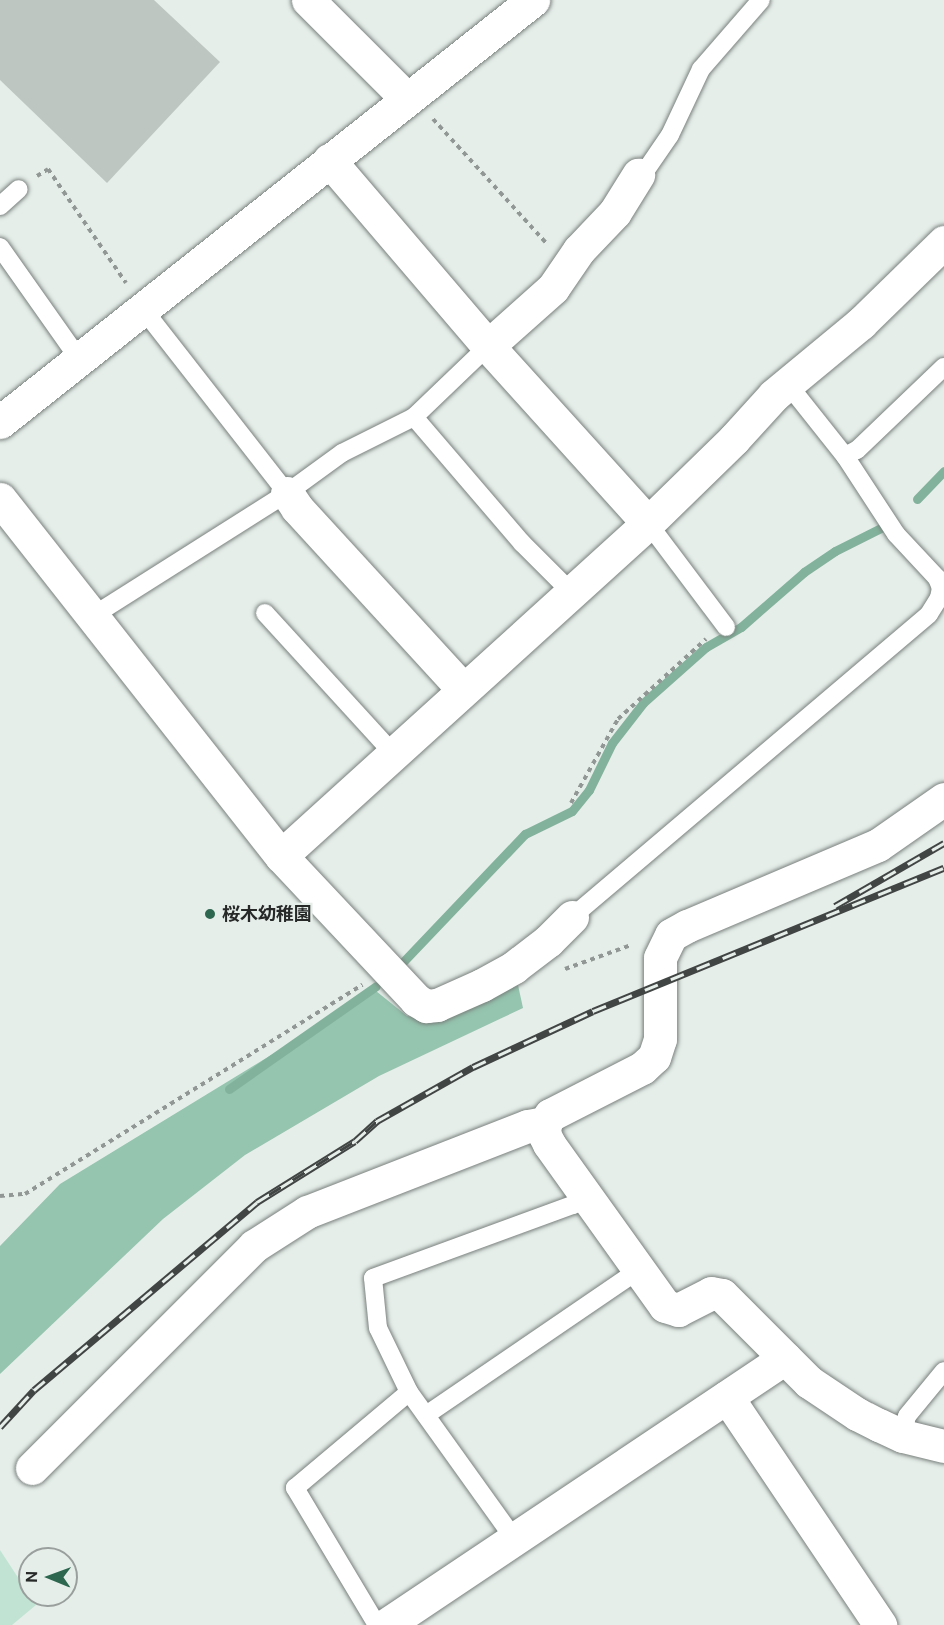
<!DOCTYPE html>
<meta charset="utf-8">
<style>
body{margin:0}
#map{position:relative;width:944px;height:1625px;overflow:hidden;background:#e6eeea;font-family:"DM Sans","Noto Sans JP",sans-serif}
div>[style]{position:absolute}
.green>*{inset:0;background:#c1e3d3}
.forest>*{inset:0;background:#95c4af}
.stream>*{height:9px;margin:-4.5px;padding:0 4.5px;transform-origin:4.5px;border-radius:4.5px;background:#83b29c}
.building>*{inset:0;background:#bec6c2}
.path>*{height:4px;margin-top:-2px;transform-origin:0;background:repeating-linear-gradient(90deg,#919794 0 4.5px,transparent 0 9px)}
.roads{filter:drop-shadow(0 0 2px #79807d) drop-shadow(0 0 2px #79807d)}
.lane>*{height:18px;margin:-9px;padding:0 9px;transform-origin:9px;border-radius:9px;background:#fff}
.street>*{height:33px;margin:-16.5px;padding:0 16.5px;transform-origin:16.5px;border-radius:16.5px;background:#fff}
.rail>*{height:7px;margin-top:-3.5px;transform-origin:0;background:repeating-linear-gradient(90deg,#e6eeea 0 14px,#414544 0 28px);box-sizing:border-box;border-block:2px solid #414544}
.dots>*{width:16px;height:16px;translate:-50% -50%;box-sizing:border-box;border:3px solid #e6eeea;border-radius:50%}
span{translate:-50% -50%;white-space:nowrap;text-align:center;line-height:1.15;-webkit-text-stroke:4.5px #e6eeea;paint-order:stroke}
.poi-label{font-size:18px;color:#262928;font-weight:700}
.left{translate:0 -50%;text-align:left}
.north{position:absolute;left:18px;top:1547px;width:60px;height:60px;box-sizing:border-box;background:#e6eeea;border:2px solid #999f9c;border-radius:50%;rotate:271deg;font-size:16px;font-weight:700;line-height:24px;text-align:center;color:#262928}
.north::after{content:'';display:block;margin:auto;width:21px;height:27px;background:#2e6750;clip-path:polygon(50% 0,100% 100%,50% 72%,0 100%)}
</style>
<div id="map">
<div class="green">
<div style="clip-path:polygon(0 1550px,36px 1605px,12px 1625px,0 1625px)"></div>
</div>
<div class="forest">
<div style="clip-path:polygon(518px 985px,523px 1008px,379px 1076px,245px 1155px,163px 1219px,0 1374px,0 1246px,60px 1184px,376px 991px,407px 1016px,435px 1020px)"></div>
</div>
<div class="stream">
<div style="left:917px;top:499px;width:39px;rotate:-46deg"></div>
<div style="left:401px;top:964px;width:180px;rotate:-46.4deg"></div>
<div style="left:525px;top:834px;width:52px;rotate:-26.1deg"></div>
<div style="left:572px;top:811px;width:27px;rotate:-51deg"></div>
<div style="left:589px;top:790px;width:52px;rotate:-63.9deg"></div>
<div style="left:612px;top:743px;width:51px;rotate:-52.2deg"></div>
<div style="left:643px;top:703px;width:84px;rotate:-41.6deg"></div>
<div style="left:706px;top:647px;width:40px;rotate:-29.7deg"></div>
<div style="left:741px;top:627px;width:84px;rotate:-41.1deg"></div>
<div style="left:804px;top:572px;width:37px;rotate:-34deg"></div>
<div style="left:835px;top:551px;width:54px;rotate:-26.6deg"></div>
<div style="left:229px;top:1089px;width:179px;rotate:-35deg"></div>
</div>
<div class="building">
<div style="clip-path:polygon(0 0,154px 0,220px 62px,107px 183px,0 80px)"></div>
</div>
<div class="path">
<div style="left:433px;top:119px;width:169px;rotate:47.6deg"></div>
<div style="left:37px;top:176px;width:13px;rotate:-32deg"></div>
<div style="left:48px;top:169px;width:138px;rotate:55.6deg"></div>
<div style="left:571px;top:803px;width:96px;rotate:-60.8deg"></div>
<div style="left:618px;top:719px;width:119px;rotate:-42.3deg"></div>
<div style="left:565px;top:969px;width:70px;rotate:-20deg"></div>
<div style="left:0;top:1196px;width:25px;rotate:-5deg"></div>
<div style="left:25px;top:1194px;width:397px;rotate:-31.8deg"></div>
</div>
<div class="roads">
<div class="lane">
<div style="left:638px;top:175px;width:9px;rotate:-32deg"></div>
<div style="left:646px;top:170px;width:42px;rotate:-55.6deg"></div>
<div style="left:670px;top:135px;width:73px;rotate:-64.8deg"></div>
<div style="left:701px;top:69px;width:91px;rotate:-49deg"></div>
<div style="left:0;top:206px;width:25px;rotate:-42deg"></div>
<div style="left:0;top:247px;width:137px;rotate:54.8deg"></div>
<div style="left:143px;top:309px;width:234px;rotate:52deg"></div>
<div style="left:414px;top:417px;width:166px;rotate:49.4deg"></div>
<div style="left:522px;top:543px;width:69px;rotate:45deg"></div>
<div style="left:845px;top:456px;width:13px;rotate:-27deg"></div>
<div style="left:857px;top:450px;width:120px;rotate:-43.7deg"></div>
<div style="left:648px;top:523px;width:130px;rotate:53.1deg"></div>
<div style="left:265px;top:613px;width:190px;rotate:47.6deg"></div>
<div style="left:91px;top:617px;width:232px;rotate:-32.3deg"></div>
<div style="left:287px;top:493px;width:68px;rotate:-36deg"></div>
<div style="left:342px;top:453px;width:80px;rotate:-26.6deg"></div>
<div style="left:414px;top:417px;width:103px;rotate:-43.8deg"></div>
<div style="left:572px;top:917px;width:468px;rotate:-40.3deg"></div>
<div style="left:929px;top:614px;width:19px;rotate:-58deg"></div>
<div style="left:939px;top:598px;width:10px;rotate:-79deg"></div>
<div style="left:941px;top:588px;width:11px;rotate:-112deg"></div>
<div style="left:937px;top:578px;width:60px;rotate:-133deg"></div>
<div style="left:896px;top:534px;width:93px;rotate:-123.2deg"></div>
<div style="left:845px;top:456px;width:93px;rotate:-128.5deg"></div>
<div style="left:426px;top:1415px;width:255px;rotate:-34.3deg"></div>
<div style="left:903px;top:1436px;width:20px;rotate:-79deg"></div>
<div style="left:907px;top:1416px;width:58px;rotate:-50.6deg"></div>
<div style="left:515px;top:1540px;width:182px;rotate:-125.6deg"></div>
<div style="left:409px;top:1392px;width:71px;rotate:-115.8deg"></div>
<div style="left:378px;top:1328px;width:50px;rotate:-95.7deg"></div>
<div style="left:373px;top:1278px;width:213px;rotate:-20.1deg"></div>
<div style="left:573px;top:1205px;width:15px;rotate:-28deg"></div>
<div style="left:377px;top:1625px;width:160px;rotate:-120.9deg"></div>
<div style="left:295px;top:1488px;width:149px;rotate:-40.1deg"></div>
</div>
<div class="street">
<div style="left:308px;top:0;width:139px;rotate:45deg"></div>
<div style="left:329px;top:160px;width:245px;rotate:49.5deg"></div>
<div style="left:488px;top:346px;width:239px;rotate:47.9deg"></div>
<div style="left:488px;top:346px;width:87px;rotate:-41.7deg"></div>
<div style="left:553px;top:288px;width:46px;rotate:-55.6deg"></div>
<div style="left:579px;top:250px;width:52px;rotate:-46.5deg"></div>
<div style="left:615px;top:212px;width:44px;rotate:-58.1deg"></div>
<div style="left:0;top:422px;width:680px;rotate:-38.37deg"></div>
<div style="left:287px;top:493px;width:18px;rotate:56deg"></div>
<div style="left:297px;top:508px;width:246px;rotate:47.5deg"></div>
<div style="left:0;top:499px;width:454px;rotate:51.8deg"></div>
<div style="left:281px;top:856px;width:197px;rotate:46.8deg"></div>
<div style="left:416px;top:1000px;width:12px;rotate:31deg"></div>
<div style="left:426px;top:1006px;width:11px;rotate:-5deg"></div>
<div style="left:437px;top:1005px;width:49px;rotate:-24deg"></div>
<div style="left:482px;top:985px;width:37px;rotate:-29deg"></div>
<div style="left:514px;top:967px;width:43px;rotate:-37.4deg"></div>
<div style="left:548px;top:941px;width:34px;rotate:-45deg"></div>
<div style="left:944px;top:799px;width:80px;rotate:145.1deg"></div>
<div style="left:878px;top:845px;width:207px;rotate:157deg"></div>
<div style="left:687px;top:926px;width:18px;rotate:151deg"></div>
<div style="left:671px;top:935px;width:25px;rotate:116deg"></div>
<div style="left:660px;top:958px;width:81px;rotate:90deg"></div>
<div style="left:660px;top:1039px;width:19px;rotate:108deg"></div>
<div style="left:654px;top:1057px;width:16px;rotate:137deg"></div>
<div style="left:642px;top:1068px;width:103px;rotate:152.9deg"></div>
<div style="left:550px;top:1115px;width:9px;rotate:122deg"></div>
<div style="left:545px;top:1123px;width:11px;rotate:95deg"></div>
<div style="left:544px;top:1134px;width:11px;rotate:63deg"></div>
<div style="left:549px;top:1144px;width:199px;rotate:54.4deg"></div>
<div style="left:665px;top:1306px;width:14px;rotate:17deg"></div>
<div style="left:678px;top:1310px;width:37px;rotate:-27deg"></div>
<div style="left:711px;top:1293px;width:11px;rotate:10deg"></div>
<div style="left:722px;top:1295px;width:123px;rotate:45deg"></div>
<div style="left:809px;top:1382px;width:58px;rotate:33.7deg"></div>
<div style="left:857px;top:1414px;width:25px;rotate:27deg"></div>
<div style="left:879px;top:1425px;width:26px;rotate:25deg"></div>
<div style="left:903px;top:1436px;width:42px;rotate:13.7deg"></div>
<div style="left:281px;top:856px;width:496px;rotate:-42.2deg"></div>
<div style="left:648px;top:523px;width:120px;rotate:-44.3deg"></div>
<div style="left:734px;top:439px;width:59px;rotate:-47.7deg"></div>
<div style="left:774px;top:395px;width:113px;rotate:-39.6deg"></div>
<div style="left:861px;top:323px;width:116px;rotate:-44.3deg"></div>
<div style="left:727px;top:1397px;width:275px;rotate:56.1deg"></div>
<div style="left:32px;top:1468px;width:314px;rotate:-45deg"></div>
<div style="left:254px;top:1246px;width:63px;rotate:-32.7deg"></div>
<div style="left:307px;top:1212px;width:237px;rotate:-21.3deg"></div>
<div style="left:528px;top:1126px;width:17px;rotate:-10deg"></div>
<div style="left:386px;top:1625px;width:480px;rotate:-33.8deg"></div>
</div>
</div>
<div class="rail">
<div style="left:835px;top:906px;width:126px;rotate:-30deg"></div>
<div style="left:0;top:1427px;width:50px;rotate:-47.4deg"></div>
<div style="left:34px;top:1390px;width:292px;rotate:-40.1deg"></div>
<div style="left:257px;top:1202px;width:115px;rotate:-31.9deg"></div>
<div style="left:355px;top:1141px;width:30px;rotate:-42deg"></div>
<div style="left:377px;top:1121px;width:110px;rotate:-29.4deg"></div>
<div style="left:473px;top:1067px;width:132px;rotate:-25deg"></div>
<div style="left:593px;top:1011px;width:379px;rotate:-22.2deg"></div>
</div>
<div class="dots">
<div style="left:210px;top:914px;background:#2e6750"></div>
</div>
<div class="poi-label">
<span class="left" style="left:222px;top:914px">桜木幼稚園</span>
</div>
<div class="north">N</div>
</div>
